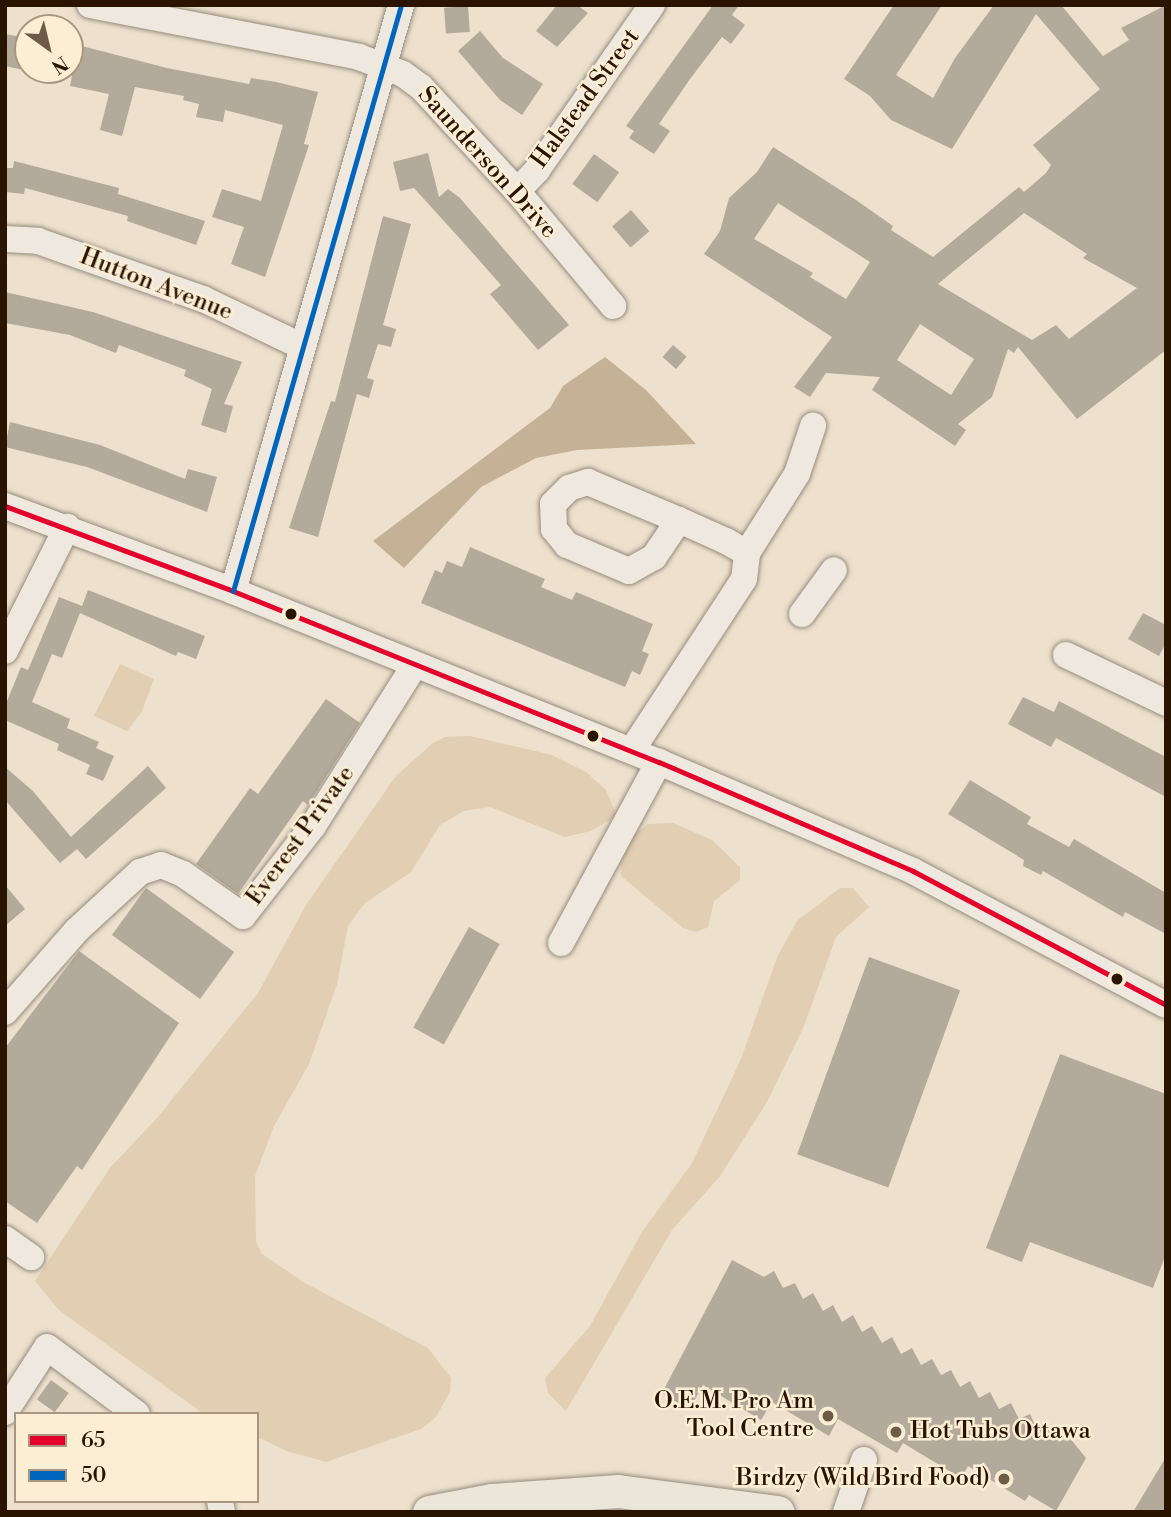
<!DOCTYPE html>
<style>
body{margin:0}
#map{position:relative;width:1171px;height:1517px;overflow:hidden;background:#ede0cc;font-family:"Libre Bodoni",serif}
div>[style]{position:absolute}
.green>*{inset:0;background:#e1ceb3}
.water>*{inset:0;background:#c5b195}
.building>*{inset:0;background:#b4aa9c;transform-origin:0 0}
.roads{filter:drop-shadow(0 0 2px #968c7e) drop-shadow(0 0 2px #968c7e)}
.minor>*{height:26px;margin:-13px;padding:0 13px;transform-origin:13px;border-radius:13px;background:#efe8df}
.major>*{height:33px;margin:-16.5px;padding:0 16.5px;transform-origin:16.5px;border-radius:16.5px;background:#ece5da}
.bus-1>*{height:5px;margin:-2.5px;padding:0 2.5px;transform-origin:2.5px;border-radius:2.5px;background:#e4002b}
.bus-2>*{height:5px;margin:-2.5px;padding:0 2.5px;transform-origin:2.5px;border-radius:2.5px;background:#0065bd}
.dots>*{width:19px;height:19px;translate:-50% -50%;box-sizing:border-box;border:4px solid #fcedd5;border-radius:50%}
span{translate:-50% -50%;white-space:nowrap;text-align:center;line-height:1.15;-webkit-text-stroke:5px #fcedd5;paint-order:stroke}
.street-label{font-size:24px;color:#2a1400}
.poi-label{font-size:24px;color:#2a1400}
.right{translate:-100% -50%;text-align:right}
.left{translate:0 -50%;text-align:left}
.frame{position:absolute;inset:0;border:7px solid #2a1400;pointer-events:none}
.legend{position:absolute;left:14px;top:1412px;width:245px;height:91px;box-sizing:border-box;background:#fcedd5;border:2px solid #a89680;margin:0;padding:9px 12px;list-style:none;font-size:21px;color:#2a1400}
.legend li{display:flex;align-items:center;gap:14px;height:35px}
.legend b{width:35px;border:2px solid #a89680}
.north{position:absolute;left:14px;top:14px;width:70px;height:70px;box-sizing:border-box;background:#fcedd5;border:2px solid #a89680;border-radius:50%;rotate:146deg;font-size:19px;font-weight:700;line-height:28px;text-align:center;color:#2a1400}
.north::after{content:'';display:block;margin:auto;width:24px;height:32px;background:#6e5b47;clip-path:polygon(50% 0,100% 100%,50% 72%,0 100%)}
</style>
<div id="map">
<div class="green">
<div style="clip-path:polygon(120px 664px,154px 679px,142px 711px,127px 731px,94px 716px)"></div>
<div style="clip-path:polygon(470px 736px,552px 755px,586px 772px,606px 790px,617px 816px,591px 831px,565px 837px,490px 807px,464px 811px,440px 825px,411px 872px,365px 903px,348px 926px,337px 984px,309px 1064px,274px 1126px,255px 1176px,256px 1242px,262px 1254px,305px 1283px,428px 1348px,451px 1378px,450px 1392px,436px 1417px,421px 1429px,326px 1462px,287px 1451px,257px 1437px,257px 1414px,204px 1414px,60px 1311px,35px 1281px,110px 1168px,157px 1118px,258px 993px,306px 905px,396px 776px,433px 743px,445px 737px)"></div>
<div style="clip-path:polygon(673px 823px,712px 840px,740px 867px,740px 880px,714px 901px,708px 927px,696px 932px,683px 928px,621px 876px,620px 851px,627px 840px,648px 824px)"></div>
<div style="clip-path:polygon(840px 888px,853px 888px,869px 907px,836px 937px,804px 1026px,767px 1102px,720px 1176px,672px 1230px,566px 1411px,548px 1393px,545px 1378px,590px 1326px,642px 1232px,692px 1163px,741px 1059px,778px 955px,797px 921px)"></div>
</div>
<div class="water">
<div style="clip-path:polygon(605px 357px,646px 390px,696px 444px,577px 450px,536px 458px,481px 487px,404px 568px,373px 541px,550px 408px,563px 386px)"></div>
</div>
<div class="building">
<div style="clip-path:polygon(557px 5px,577px 5px,588px 13px,557px 47px,536px 31px)"></div>
<div style="clip-path:polygon(713px 5px,739px 5px,732px 15px,745px 25px,731px 44px,722px 37px,690px 79px,659px 124px,670px 131px,654px 154px,629px 138px,634px 131px,626px 126px)"></div>
<div style="clip-path:polygon(evenodd,894px 5px,942px 5px,896px 75px,933px 98px,955px 58px,994px 5px,1061px 5px,1103px 56px,1129px 40px,1121px 28px,1166px 5px,1166px 350px,1077px 419px,1018px 347px,1014px 353px,1008px 349px,992px 397px,958px 424px,966px 430px,955px 446px,872px 390px,880px 377px,826px 373px,810px 397px,794px 387px,832px 337px,704px 254px,720px 231px,729px 198px,757px 172px,773px 147px,856px 200px,893px 226px,891px 230px,933px 257px,1019px 187px,1024px 192px,1046px 173px,1051px 165px,1033px 145px,1100px 89px,1036px 14px,952px 149px,891px 120px,870px 96px,844px 79px,894px 5px,778px 203px,870px 262px,846px 299px,810px 277px,813px 273px,754px 239px,778px 203px,894px 5px,1024px 213px,1087px 254px,1083px 258px,1137px 288px,1069px 339px,1056px 325px,1032px 340px,938px 284px,1024px 213px,894px 5px,920px 324px,974px 359px,951px 395px,897px 360px,920px 324px)"></div>
<div style="left:468px;top:6px;width:26px;height:24px;rotate:86deg"></div>
<div style="clip-path:polygon(480px 31px,503px 58px,543px 84px,522px 115px,500px 100px,458px 51px)"></div>
<div style="clip-path:polygon(5px 34px,28px 38px,28px 71px,5px 66px)"></div>
<div style="clip-path:polygon(78px 45px,167px 68px,249px 84px,251px 78px,276px 82px,318px 92px,304px 144px,309px 145px,265px 277px,231px 264px,244px 227px,212px 217px,222px 189px,261px 201px,283px 125px,225px 110px,223px 122px,196px 117px,199px 104px,183px 100px,184px 96px,135px 87px,122px 136px,100px 130px,109px 94px,70px 86px)"></div>
<div style="clip-path:polygon(428px 153px,439px 197px,448px 189px,460px 198px,569px 325px,538px 350px,490px 294px,501px 285px,462px 241px,414px 188px,400px 191px,393px 162px)"></div>
<div style="left:594px;top:154px;width:31px;height:37px;rotate:36deg"></div>
<div style="clip-path:polygon(14px 161px,119px 188px,118px 194px,205px 221px,196px 245px,127px 221px,128px 216px,25px 188px,24px 194px,5px 192px,5px 168px,13px 168px)"></div>
<div style="left:631px;top:210px;width:28px;height:25px;rotate:49deg"></div>
<div style="clip-path:polygon(383px 216px,411px 224px,383px 325px,396px 329px,391px 347px,378px 344px,367px 378px,374px 380px,369px 398px,357px 394px,318px 537px,289px 528px,331px 401px,335px 402px)"></div>
<div style="clip-path:polygon(5px 292px,93px 312px,242px 362px,224px 404px,233px 406px,226px 433px,201px 425px,212px 389px,184px 376px,186px 370px,119px 345px,116px 353px,70px 335px,5px 323px)"></div>
<div style="left:673px;top:345px;width:18px;height:16px;rotate:41deg"></div>
<div style="clip-path:polygon(10px 422px,100px 445px,185px 479px,188px 469px,217px 477px,207px 512px,87px 467px,5px 447px)"></div>
<div style="clip-path:polygon(470px 547px,545px 579px,541px 587px,572px 600px,576px 592px,653px 624px,642px 651px,649px 654px,640px 675px,632px 671px,625px 687px,421px 603px,435px 570px,442px 573px,447px 561px,462px 567px)"></div>
<div style="clip-path:polygon(88px 590px,205px 636px,196px 659px,178px 652px,176px 656px,80px 613px,62px 658px,52px 654px,32px 702px,70px 719px,67px 728px,99px 742px,96px 748px,114px 756px,103px 781px,86px 774px,90px 765px,57px 750px,59px 744px,5px 720px,5px 706px,21px 667px,28px 670px,59px 597px,82px 606px)"></div>
<div style="clip-path:polygon(1143px 613px,1166px 625px,1166px 643px,1159px 656px,1128px 639px)"></div>
<div style="clip-path:polygon(1023px 697px,1054px 712px,1059px 701px,1166px 757px,1166px 797px,1056px 738px,1051px 747px,1008px 724px)"></div>
<div style="clip-path:polygon(326px 699px,360px 723px,308px 805px,303px 801px,238px 894px,196px 864px,250px 788px,258px 794px)"></div>
<div style="clip-path:polygon(148px 766px,166px 788px,86px 859px,77px 849px,60px 863px,5px 800px,5px 767px,33px 791px,71px 837px)"></div>
<div style="clip-path:polygon(970px 780px,1031px 817px,1027px 824px,1069px 847px,1074px 839px,1166px 893px,1166px 934px,1125px 912px,1123px 917px,1043px 871px,1041px 875px,1023px 866px,1024px 860px,948px 814px)"></div>
<div style="clip-path:polygon(5px 885px,25px 909px,5px 926px)"></div>
<div style="left:146px;top:888px;width:109px;height:58px;rotate:36deg"></div>
<div style="left:469px;top:927px;width:35px;height:115px;rotate:29deg"></div>
<div style="clip-path:polygon(79px 951px,179px 1023px,82px 1170px,77px 1166px,37px 1223px,5px 1201px,5px 1048px)"></div>
<div style="left:869px;top:957px;width:97px;height:210px;rotate:20deg"></div>
<div style="clip-path:polygon(1060px 1054px,1166px 1094px,1166px 1254px,1153px 1288px,1030px 1242px,1022px 1262px,986px 1248px)"></div>
<div style="clip-path:polygon(732px 1260px,764px 1277px,774px 1271px,783px 1288px,795px 1283px,803px 1299px,813px 1293px,823px 1311px,833px 1305px,842px 1322px,853px 1315px,862px 1332px,872px 1326px,882px 1343px,892px 1337px,901px 1354px,912px 1348px,921px 1365px,932px 1359px,941px 1375px,951px 1370px,960px 1387px,970px 1381px,979px 1398px,990px 1392px,999px 1409px,1011px 1403px,1019px 1419px,1030px 1414px,1038px 1431px,1050px 1425px,1059px 1442px,1069px 1437px,1086px 1458px,1056px 1511px,1029px 1495px,1025px 1501px,968px 1466px,961px 1478px,903px 1443px,897px 1453px,838px 1419px,829px 1436px,772px 1402px,761px 1420px,703px 1385px,689px 1410px,662px 1393px)"></div>
<div style="left:51px;top:1380px;width:22px;height:24px;rotate:36deg"></div>
<div style="clip-path:polygon(1166px 1457px,1166px 1512px,1133px 1512px)"></div>
</div>
<div class="roads">
<div class="minor">
<div style="left:90px;top:5px;width:274px;rotate:10.9deg"></div>
<div style="left:359px;top:57px;width:47px;rotate:21.1deg"></div>
<div style="left:403px;top:74px;width:22px;rotate:36deg"></div>
<div style="left:421px;top:87px;width:142px;rotate:47.3deg"></div>
<div style="left:517px;top:191px;width:150px;rotate:50.1deg"></div>
<div style="left:517px;top:191px;width:29px;rotate:-46deg"></div>
<div style="left:537px;top:170px;width:201px;rotate:-55.1deg"></div>
<div style="left:5px;top:239px;width:33px;rotate:3deg"></div>
<div style="left:38px;top:241px;width:175px;rotate:19.4deg"></div>
<div style="left:203px;top:299px;width:109px;rotate:25.6deg"></div>
<div style="left:5px;top:506px;width:243px;rotate:20.4deg"></div>
<div style="left:233px;top:591px;width:459px;rotate:21.9deg"></div>
<div style="left:659px;top:762px;width:276px;rotate:23.2deg"></div>
<div style="left:913px;top:871px;width:286px;rotate:27.9deg"></div>
<div style="left:679px;top:520px;width:45px;rotate:124deg"></div>
<div style="left:654px;top:557px;width:29px;rotate:151deg"></div>
<div style="left:629px;top:571px;width:67px;rotate:-157.2deg"></div>
<div style="left:567px;top:545px;width:21px;rotate:-129deg"></div>
<div style="left:554px;top:529px;width:25px;rotate:-92deg"></div>
<div style="left:553px;top:504px;width:23px;rotate:-45deg"></div>
<div style="left:569px;top:488px;width:20px;rotate:-18deg"></div>
<div style="left:588px;top:482px;width:99px;rotate:22.7deg"></div>
<div style="left:679px;top:520px;width:51px;rotate:24.1deg"></div>
<div style="left:726px;top:541px;width:24px;rotate:30deg"></div>
<div style="left:233px;top:591px;width:610px;rotate:-74deg"></div>
<div style="left:802px;top:614px;width:54px;rotate:-54deg"></div>
<div style="left:5px;top:651px;width:139px;rotate:-63.4deg"></div>
<div style="left:1066px;top:655px;width:111px;rotate:25.6deg"></div>
<div style="left:632px;top:750px;width:204px;rotate:-56.8deg"></div>
<div style="left:744px;top:579px;width:26px;rotate:-83deg"></div>
<div style="left:747px;top:553px;width:93px;rotate:-57.7deg"></div>
<div style="left:797px;top:474px;width:51px;rotate:-71.6deg"></div>
<div style="left:561px;top:943px;width:206px;rotate:-61.6deg"></div>
<div style="left:5px;top:1012px;width:109px;rotate:-48.7deg"></div>
<div style="left:77px;top:930px;width:86px;rotate:-42.6deg"></div>
<div style="left:140px;top:872px;width:22px;rotate:-18deg"></div>
<div style="left:161px;top:865px;width:24px;rotate:22deg"></div>
<div style="left:183px;top:874px;width:73px;rotate:35deg"></div>
<div style="left:243px;top:916px;width:114px;rotate:-52.1deg"></div>
<div style="left:313px;top:826px;width:189px;rotate:-57.7deg"></div>
<div style="left:5px;top:1239px;width:32px;rotate:35deg"></div>
<div style="left:5px;top:1412px;width:77px;rotate:-57.1deg"></div>
<div style="left:47px;top:1347px;width:112px;rotate:36.7deg"></div>
<div style="left:220px;top:1501px;width:11px;rotate:80deg"></div>
<div style="left:846px;top:1512px;width:55px;rotate:-70.9deg"></div>
</div>
<div class="major">
<div style="left:429px;top:1512px;width:64px;rotate:-10.8deg"></div>
<div style="left:492px;top:1500px;width:126px;rotate:-4.1deg"></div>
<div style="left:618px;top:1491px;width:161px;rotate:7.5deg"></div>
</div>
</div>
<div class="bus-1">
<div style="left:5px;top:506px;width:243px;rotate:20.4deg"></div>
<div style="left:233px;top:591px;width:459px;rotate:21.9deg"></div>
<div style="left:659px;top:762px;width:276px;rotate:23.2deg"></div>
<div style="left:913px;top:871px;width:286px;rotate:27.9deg"></div>
</div>
<div class="bus-2">
<div style="left:233px;top:591px;width:610px;rotate:-74deg"></div>
</div>
<div class="dots">
<div style="left:291px;top:614px;background:#2a1400"></div>
<div style="left:593px;top:736px;background:#2a1400"></div>
<div style="left:1117px;top:979px;background:#2a1400"></div>
<div style="left:828px;top:1416px;background:#6e5b47"></div>
<div style="left:896px;top:1432px;background:#6e5b47"></div>
<div style="left:1004px;top:1479px;background:#6e5b47"></div>
</div>
<div class="street-label">
<span style="left:586px;top:99px;rotate:-54deg">Halstead Street</span>
<span style="left:487px;top:163px;rotate:48deg">Saunderson Drive</span>
<span style="left:156px;top:285px;rotate:21deg">Hutton Avenue</span>
<span style="left:301px;top:836px;rotate:-54deg">Everest Private</span>
</div>
<div class="poi-label">
<span class="right" style="left:814px;top:1416px">O.E.M. Pro Am<br>Tool Centre</span>
<span class="left" style="left:910px;top:1432px">Hot Tubs Ottawa</span>
<span class="right" style="left:990px;top:1479px">Birdzy (Wild Bird Food)</span>
</div>
<div class="frame"></div>
<ul class="legend">
<li><b style="height:9px;background:#e4002b"></b>65</li>
<li><b style="height:9px;background:#0065bd"></b>50</li>
</ul>
<div class="north">N</div>
</div>
